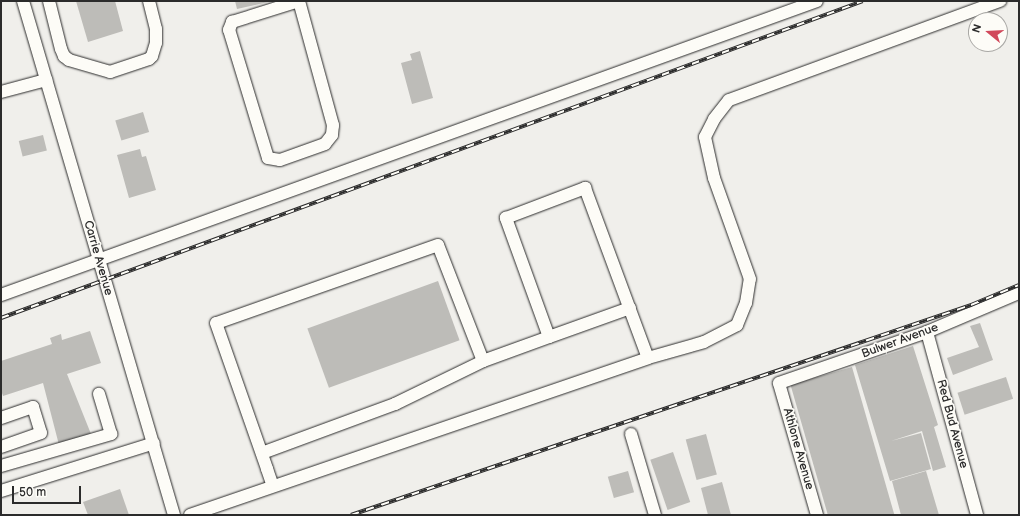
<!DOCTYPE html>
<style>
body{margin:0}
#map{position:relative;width:1020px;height:516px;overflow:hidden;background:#f0efeb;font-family:"Balsamiq Sans",sans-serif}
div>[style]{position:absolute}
.building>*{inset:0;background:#bdbcb8;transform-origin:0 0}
.roads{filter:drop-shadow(0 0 1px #2b2b2b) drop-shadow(0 0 1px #2b2b2b)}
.minor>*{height:12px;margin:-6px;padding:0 6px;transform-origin:6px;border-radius:6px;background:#fdfcf7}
.rail>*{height:4px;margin-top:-2px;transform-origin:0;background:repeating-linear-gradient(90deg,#fdfcf7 0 8px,#2b2b2b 0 16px);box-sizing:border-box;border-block:1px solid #2b2b2b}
span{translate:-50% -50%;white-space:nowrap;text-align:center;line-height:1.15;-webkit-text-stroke:3.5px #fdfcf7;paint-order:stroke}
.street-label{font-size:12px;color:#2b2b2b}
.frame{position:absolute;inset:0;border:2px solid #2b2b2b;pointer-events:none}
.north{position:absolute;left:968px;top:12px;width:40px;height:40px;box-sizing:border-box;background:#fdfcf7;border:1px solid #a9a8a5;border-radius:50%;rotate:288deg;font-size:11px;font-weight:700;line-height:16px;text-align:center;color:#2b2b2b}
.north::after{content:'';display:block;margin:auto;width:14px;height:18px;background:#d1495b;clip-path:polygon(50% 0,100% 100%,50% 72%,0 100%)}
.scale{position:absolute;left:12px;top:486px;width:69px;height:18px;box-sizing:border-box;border:2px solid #2b2b2b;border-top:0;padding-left:5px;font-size:12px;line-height:14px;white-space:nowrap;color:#2b2b2b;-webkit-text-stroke:3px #fdfcf7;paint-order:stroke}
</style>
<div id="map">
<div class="building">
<div style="clip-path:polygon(76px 1px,115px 1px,123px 31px,88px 42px)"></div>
<div style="clip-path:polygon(235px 1px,268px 1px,268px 2px,237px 9px)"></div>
<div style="clip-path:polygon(420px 51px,433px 98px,412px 104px,401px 63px,412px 60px,410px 54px)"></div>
<div style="left:143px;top:112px;width:21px;height:29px;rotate:73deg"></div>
<div style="left:43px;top:135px;width:16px;height:25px;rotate:76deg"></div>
<div style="clip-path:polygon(140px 149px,142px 157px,146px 156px,156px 190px,129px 198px,117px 155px)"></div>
<div style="left:438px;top:281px;width:63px;height:139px;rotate:70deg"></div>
<div style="clip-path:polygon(980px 323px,993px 360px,953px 375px,947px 358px,979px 347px,970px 326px)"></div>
<div style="clip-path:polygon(90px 331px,101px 363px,67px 374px,91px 434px,59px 445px,43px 383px,3px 396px,1px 390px,1px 361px,52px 344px,50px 338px,61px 334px,62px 340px)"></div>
<div style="clip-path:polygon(913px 346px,938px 425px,934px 427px,946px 467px,933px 471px,922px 431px,891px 441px,921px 433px,931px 469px,890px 481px,855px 365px)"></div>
<div style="left:852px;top:367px;width:154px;height:64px;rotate:74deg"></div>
<div style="left:1006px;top:377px;width:23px;height:51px;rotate:72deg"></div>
<div style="left:706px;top:434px;width:42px;height:21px;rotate:75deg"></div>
<div style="left:673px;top:452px;width:53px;height:24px;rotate:71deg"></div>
<div style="left:628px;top:471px;width:22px;height:21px;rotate:74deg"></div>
<div style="clip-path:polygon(926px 471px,939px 515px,901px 515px,892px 481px)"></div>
<div style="clip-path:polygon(722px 482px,731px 515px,708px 515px,701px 488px)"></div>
<div style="clip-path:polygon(120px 489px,129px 515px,88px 515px,83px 502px)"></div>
</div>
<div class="roads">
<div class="minor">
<div style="left:23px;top:1px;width:536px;rotate:73.63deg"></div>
<div style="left:49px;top:1px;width:49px;rotate:76deg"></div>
<div style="left:61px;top:49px;width:8px;rotate:67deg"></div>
<div style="left:64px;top:56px;width:6px;rotate:39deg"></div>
<div style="left:69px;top:60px;width:43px;rotate:16.3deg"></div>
<div style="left:110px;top:72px;width:41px;rotate:-18.4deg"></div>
<div style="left:149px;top:59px;width:4px;rotate:-45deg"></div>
<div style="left:152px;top:56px;width:14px;rotate:-73deg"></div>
<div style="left:156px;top:43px;width:14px;rotate:-90deg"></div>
<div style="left:156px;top:29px;width:29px;rotate:-104deg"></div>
<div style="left:299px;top:1px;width:129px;rotate:74.7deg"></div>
<div style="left:333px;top:125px;width:10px;rotate:96deg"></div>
<div style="left:332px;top:135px;width:11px;rotate:128deg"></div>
<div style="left:325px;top:144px;width:48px;rotate:160.4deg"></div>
<div style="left:280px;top:160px;width:12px;rotate:-171deg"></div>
<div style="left:268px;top:158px;width:134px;rotate:-106.9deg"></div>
<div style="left:229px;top:30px;width:9px;rotate:-69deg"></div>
<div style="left:232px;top:22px;width:70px;rotate:-17.4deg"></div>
<div style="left:1px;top:92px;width:47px;rotate:-14.9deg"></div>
<div style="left:1px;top:295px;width:867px;rotate:-19.81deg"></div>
<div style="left:927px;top:332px;width:190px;rotate:74.7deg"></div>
<div style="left:549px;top:337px;width:86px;rotate:-19.7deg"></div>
<div style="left:483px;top:361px;width:70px;rotate:-20deg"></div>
<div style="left:549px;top:337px;width:127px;rotate:-109.9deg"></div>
<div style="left:506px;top:218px;width:85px;rotate:-20.8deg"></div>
<div style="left:585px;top:188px;width:181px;rotate:69.7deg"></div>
<div style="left:1px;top:418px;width:34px;rotate:-19deg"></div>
<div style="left:33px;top:407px;width:27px;rotate:73deg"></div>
<div style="left:41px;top:433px;width:42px;rotate:160.7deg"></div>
<div style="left:631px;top:434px;width:84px;rotate:73.5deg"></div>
<div style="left:262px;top:453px;width:142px;rotate:-20.2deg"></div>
<div style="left:395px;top:404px;width:98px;rotate:-26deg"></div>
<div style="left:483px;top:361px;width:124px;rotate:-111.2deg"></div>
<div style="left:438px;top:245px;width:235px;rotate:160.6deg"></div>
<div style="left:216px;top:323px;width:155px;rotate:70.7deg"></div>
<div style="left:267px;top:469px;width:18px;rotate:71deg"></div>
<div style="left:1px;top:466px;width:115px;rotate:-16.2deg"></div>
<div style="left:111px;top:434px;width:42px;rotate:-106.7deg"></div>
<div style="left:1px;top:491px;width:160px;rotate:-17.4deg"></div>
<div style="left:190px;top:515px;width:484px;rotate:-18.9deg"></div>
<div style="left:648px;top:358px;width:58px;rotate:-15.9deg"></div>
<div style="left:704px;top:342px;width:37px;rotate:-27deg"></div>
<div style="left:737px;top:325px;width:24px;rotate:-68deg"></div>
<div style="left:746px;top:303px;width:24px;rotate:-81deg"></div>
<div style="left:750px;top:279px;width:107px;rotate:-109.6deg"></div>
<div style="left:714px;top:178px;width:42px;rotate:-102.4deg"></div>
<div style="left:705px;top:137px;width:20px;rotate:-63deg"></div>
<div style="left:714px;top:119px;width:24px;rotate:-52deg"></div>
<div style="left:729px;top:100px;width:289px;rotate:-20.1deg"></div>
<div style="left:817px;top:515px;width:137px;rotate:-106.1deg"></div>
<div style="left:779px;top:383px;width:157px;rotate:-19deg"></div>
<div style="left:927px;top:332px;width:100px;rotate:-23deg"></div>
</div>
</div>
<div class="rail">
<div style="left:1px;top:318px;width:918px;rotate:-20.19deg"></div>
<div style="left:351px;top:515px;width:655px;rotate:-18.71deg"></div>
<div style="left:971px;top:305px;width:52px;rotate:-22.6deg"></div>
</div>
<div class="street-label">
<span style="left:98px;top:258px;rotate:74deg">Carrie Avenue</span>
<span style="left:900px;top:341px;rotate:-20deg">Bulwer Avenue</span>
<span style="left:952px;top:424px;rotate:75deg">Red Bud Avenue</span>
<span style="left:798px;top:449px;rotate:74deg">Athlone Avenue</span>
</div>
<div class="frame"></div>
<div class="north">N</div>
<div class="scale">50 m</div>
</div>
